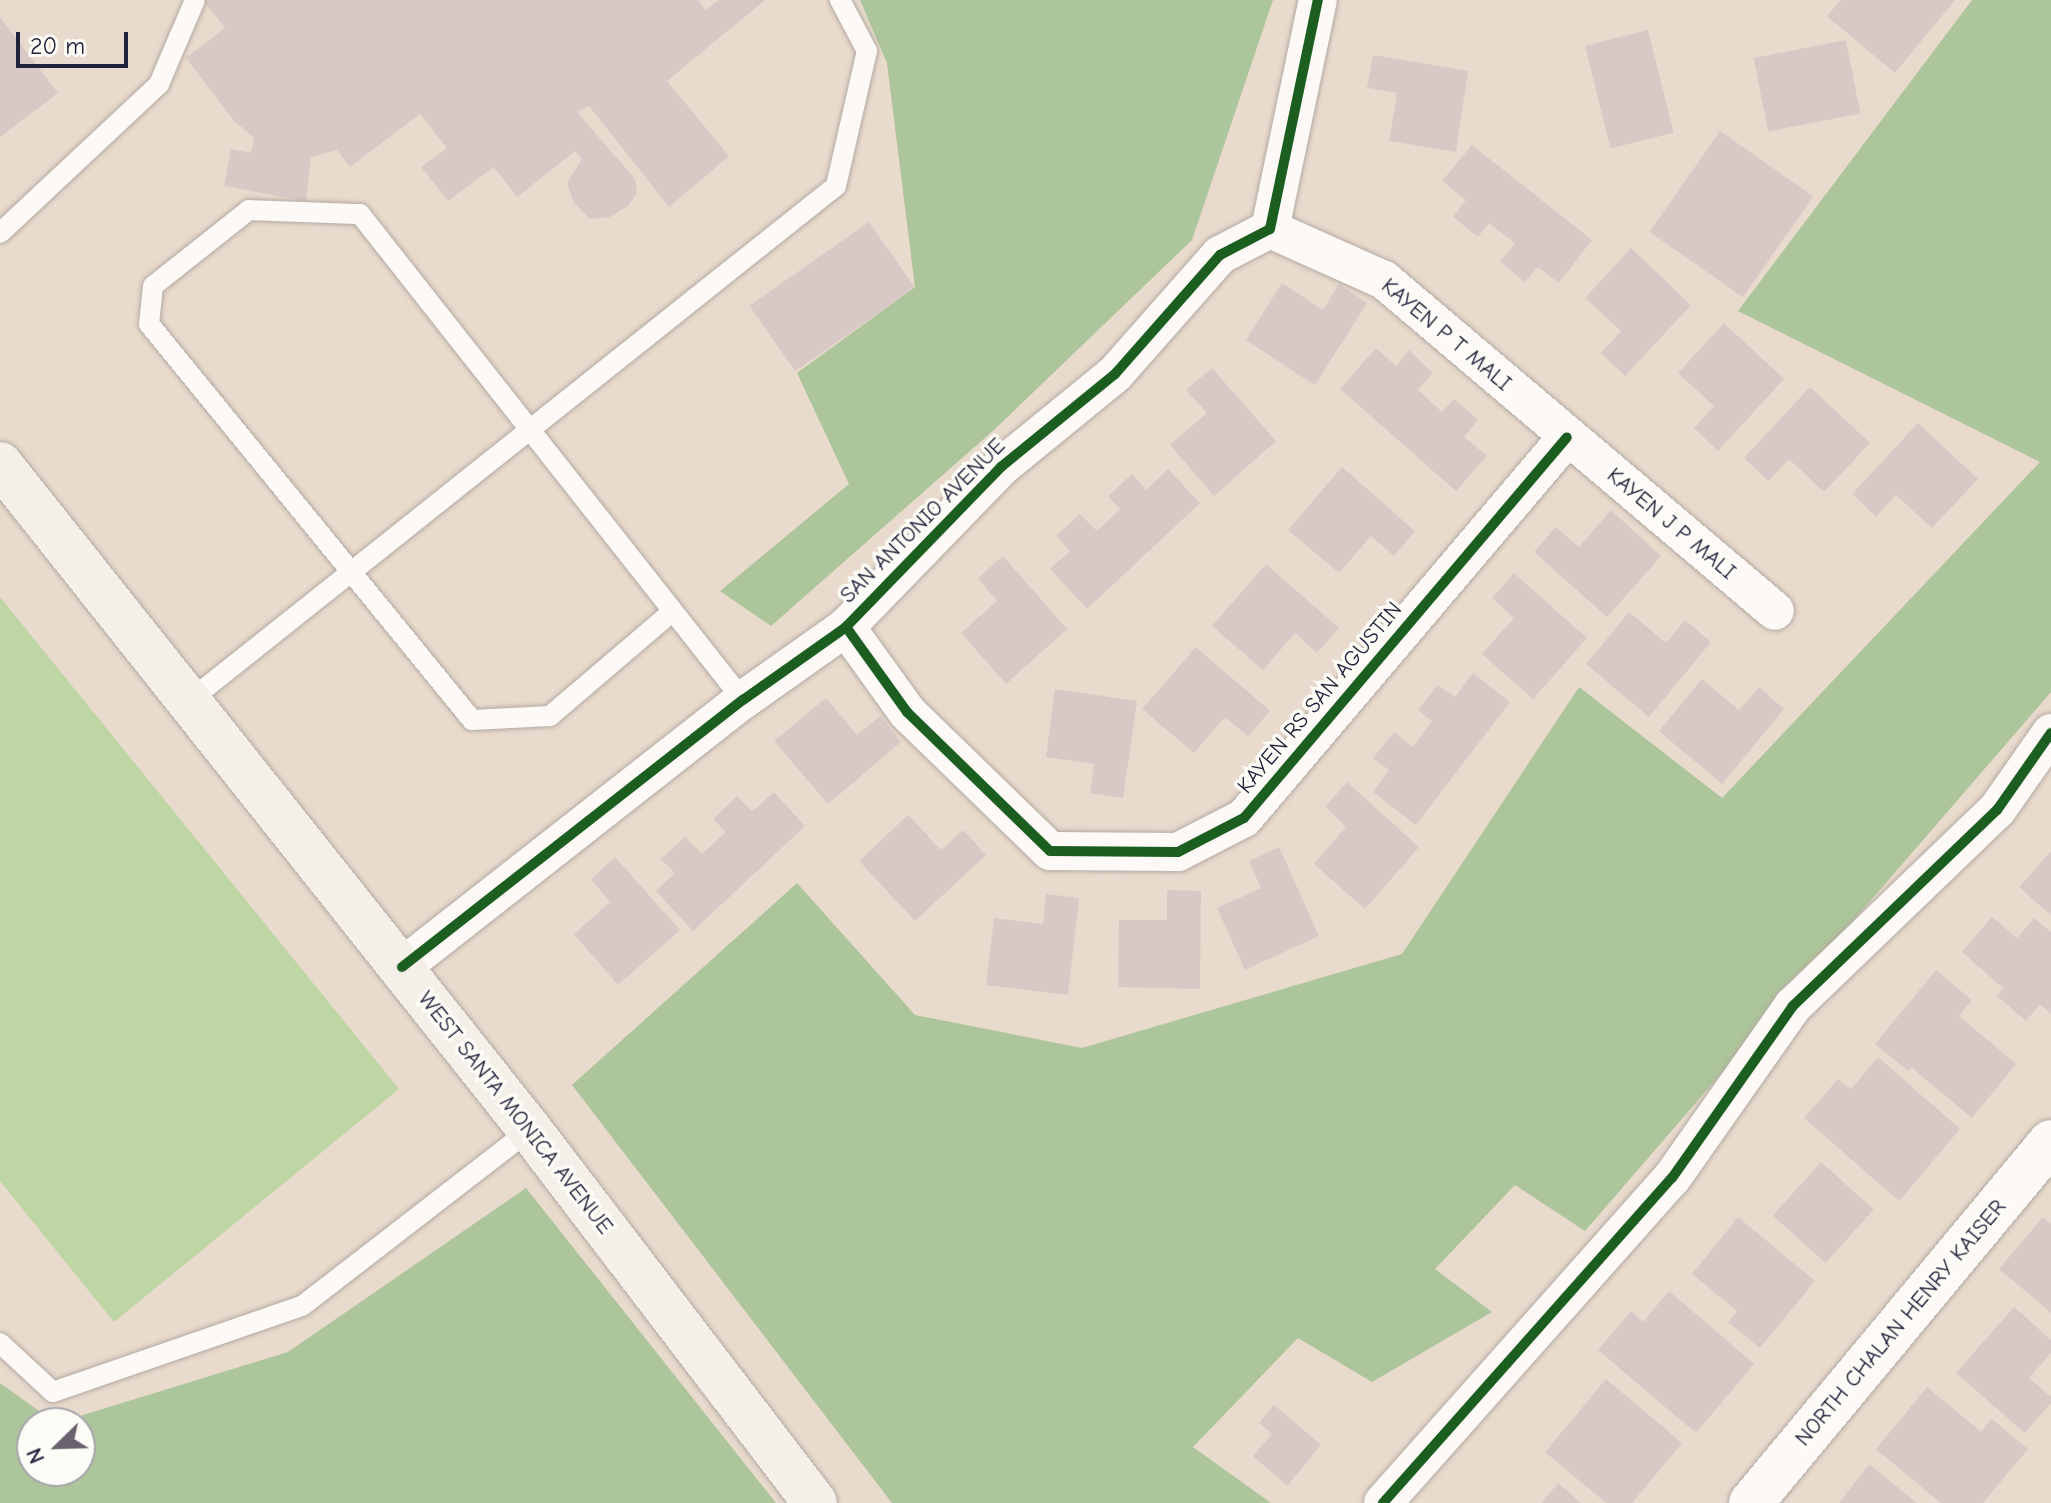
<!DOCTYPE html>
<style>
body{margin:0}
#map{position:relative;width:2051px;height:1503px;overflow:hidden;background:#e8dacc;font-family:"Comic Neue",sans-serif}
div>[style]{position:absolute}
.green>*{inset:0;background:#bed5a4}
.forest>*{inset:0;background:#adc59a}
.building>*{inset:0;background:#d8c9c7;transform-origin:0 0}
.roads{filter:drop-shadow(0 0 2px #b3aaa3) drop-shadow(0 0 2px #b3aaa3)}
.service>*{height:20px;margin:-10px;padding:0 10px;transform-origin:10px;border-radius:10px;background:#fcf9f7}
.minor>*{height:38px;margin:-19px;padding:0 19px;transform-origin:19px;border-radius:19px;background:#fcf9f7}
.tertiary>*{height:44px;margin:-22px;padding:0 22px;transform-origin:22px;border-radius:22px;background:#fcf9f7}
.secondary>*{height:44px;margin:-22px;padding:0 22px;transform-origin:22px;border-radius:22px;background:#f4efe9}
.cycleway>*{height:10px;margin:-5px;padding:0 5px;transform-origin:5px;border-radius:5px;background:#1b5e20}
span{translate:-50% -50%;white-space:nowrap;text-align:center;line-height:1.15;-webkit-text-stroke:7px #fdfcf7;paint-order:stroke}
.street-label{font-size:22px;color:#22223b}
.north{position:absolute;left:16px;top:1407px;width:80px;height:80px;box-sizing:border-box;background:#fdfcf7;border:2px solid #a5a5ac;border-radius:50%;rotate:247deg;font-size:22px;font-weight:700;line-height:32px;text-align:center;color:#22223b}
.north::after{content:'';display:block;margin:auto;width:28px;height:36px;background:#67626e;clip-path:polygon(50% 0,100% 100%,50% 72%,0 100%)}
.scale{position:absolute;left:16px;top:32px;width:112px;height:36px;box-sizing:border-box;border:4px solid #22223b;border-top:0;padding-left:10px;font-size:24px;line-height:28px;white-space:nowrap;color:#22223b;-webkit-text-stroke:6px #fdfcf7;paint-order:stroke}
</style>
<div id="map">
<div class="green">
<div style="clip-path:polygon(0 597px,399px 1089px,114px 1322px,0 1181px)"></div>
</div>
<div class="forest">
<div style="clip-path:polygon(860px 0,1273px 0,1192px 240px,995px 429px,771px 626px,720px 591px,849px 484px,797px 373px,915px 287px,887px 63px)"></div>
<div style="clip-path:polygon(1972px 0,2051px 0,2051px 692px,1585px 1231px,1515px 1185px,1435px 1269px,1492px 1312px,1372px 1382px,1298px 1338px,1193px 1447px,1271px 1503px,892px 1503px,572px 1085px,797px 883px,915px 1015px,1082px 1048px,1402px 954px,1579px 687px,1722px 798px,2040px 462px,1738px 311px)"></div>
<div style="clip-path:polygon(526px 1188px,776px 1503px,0 1503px,0 1383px,56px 1423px,32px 1423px,32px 1471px,80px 1471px,80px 1423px,57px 1423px,288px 1352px)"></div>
</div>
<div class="building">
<div style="clip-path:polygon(203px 0,698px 0,705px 10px,719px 0,765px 0,667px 81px,729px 156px,669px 207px,589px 106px,577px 112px,635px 179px,637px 193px,629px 205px,610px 217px,590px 219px,574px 203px,567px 183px,582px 159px,575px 151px,517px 197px,494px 167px,448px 201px,421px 167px,447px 148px,420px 114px,350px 167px,337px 150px,311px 157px,306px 201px,224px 186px,231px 149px,251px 153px,254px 137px,235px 122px,186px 58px,225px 28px)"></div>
<div style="clip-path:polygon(1841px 0,1955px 0,1895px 73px,1827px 16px)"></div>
<div style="clip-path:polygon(0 17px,58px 93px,0 137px)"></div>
<div style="left:1648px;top:30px;width:106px;height:65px;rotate:76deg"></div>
<div style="left:1846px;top:40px;width:75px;height:94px;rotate:79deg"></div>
<div style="clip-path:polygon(1373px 55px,1468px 71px,1456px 152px,1389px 141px,1397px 93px,1367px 88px)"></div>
<div style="left:1720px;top:131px;width:114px;height:123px;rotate:35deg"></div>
<div style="clip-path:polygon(1472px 145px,1592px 240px,1559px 283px,1538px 267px,1525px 282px,1500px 262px,1515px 243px,1489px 223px,1478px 237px,1453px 217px,1466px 200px,1442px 181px)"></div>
<div style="left:869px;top:222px;width:80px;height:146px;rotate:55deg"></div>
<div style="clip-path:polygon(1631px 248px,1691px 305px,1625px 376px,1601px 353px,1621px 331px,1585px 298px)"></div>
<div style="clip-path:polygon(1282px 283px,1323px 310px,1339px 284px,1367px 303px,1315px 385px,1246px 340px)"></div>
<div style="clip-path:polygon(1724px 323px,1784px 379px,1718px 451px,1694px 428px,1714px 406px,1678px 373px)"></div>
<div style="clip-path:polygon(1376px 348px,1396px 366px,1409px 350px,1433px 373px,1418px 390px,1442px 412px,1454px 399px,1478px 420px,1464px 437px,1487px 456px,1456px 491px,1340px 389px)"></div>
<div style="clip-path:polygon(1212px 368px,1276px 441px,1214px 496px,1170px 445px,1207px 413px,1186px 390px)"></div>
<div style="clip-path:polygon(1810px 387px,1870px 443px,1824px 492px,1789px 459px,1768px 481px,1744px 458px)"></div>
<div style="clip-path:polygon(1918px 423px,1978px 479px,1932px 528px,1896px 495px,1876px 517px,1852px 494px)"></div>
<div style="clip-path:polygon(1342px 467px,1415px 531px,1394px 556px,1371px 536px,1339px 573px,1288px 530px)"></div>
<div style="clip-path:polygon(1168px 469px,1200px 503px,1087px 609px,1050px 569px,1070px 551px,1056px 536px,1080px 514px,1097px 531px,1120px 509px,1108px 496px,1132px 474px,1146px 490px)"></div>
<div style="clip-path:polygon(1611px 510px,1661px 556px,1607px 617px,1534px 552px,1556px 527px,1579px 547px)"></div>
<div style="clip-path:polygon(1003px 556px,1067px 629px,1006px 684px,961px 633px,997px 601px,978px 578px)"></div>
<div style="clip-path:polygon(1266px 564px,1339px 628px,1317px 653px,1295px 633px,1263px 670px,1212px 626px)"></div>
<div style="clip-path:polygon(1514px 573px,1587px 638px,1533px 699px,1482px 654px,1514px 618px,1492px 598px)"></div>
<div style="clip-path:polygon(1629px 612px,1666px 643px,1685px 620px,1711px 642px,1649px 717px,1586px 664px)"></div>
<div style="clip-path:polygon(1196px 647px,1270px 711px,1248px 736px,1225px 717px,1194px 753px,1142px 709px)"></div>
<div style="clip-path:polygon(1473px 673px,1510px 702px,1416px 825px,1373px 792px,1389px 770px,1373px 758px,1394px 732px,1413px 747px,1432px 721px,1418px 710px,1438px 685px,1455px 697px)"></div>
<div style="clip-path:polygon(1702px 679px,1739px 710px,1759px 687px,1784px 709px,1722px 784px,1659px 731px)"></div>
<div style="clip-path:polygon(1055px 689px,1137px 701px,1123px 798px,1090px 793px,1094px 764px,1046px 757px)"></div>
<div style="clip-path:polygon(826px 698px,857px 735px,880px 716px,901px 742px,828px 804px,774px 741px)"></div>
<div style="clip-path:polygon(1347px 782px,1419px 847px,1365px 909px,1314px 864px,1346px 827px,1325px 807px)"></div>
<div style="clip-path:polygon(774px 792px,805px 826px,693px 931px,656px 891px,675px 873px,661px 859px,685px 837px,702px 854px,726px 832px,713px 819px,737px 796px,752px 812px)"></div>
<div style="clip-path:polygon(908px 815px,941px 850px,963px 830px,986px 855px,915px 921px,859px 861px)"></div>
<div style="clip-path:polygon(1279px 847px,1319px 936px,1245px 970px,1217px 908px,1261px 888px,1249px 861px)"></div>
<div style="clip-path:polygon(2051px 851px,2051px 915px,2019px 887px)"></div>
<div style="clip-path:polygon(615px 857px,680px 930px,618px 985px,574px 934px,610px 902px,591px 879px)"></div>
<div style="clip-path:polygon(1167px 890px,1201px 891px,1200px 989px,1118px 987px,1119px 920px,1167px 920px)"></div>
<div style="clip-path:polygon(1046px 894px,1079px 898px,1068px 995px,986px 985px,994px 918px,1043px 924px)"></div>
<div style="clip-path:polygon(1992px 917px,2017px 938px,2034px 918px,2051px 932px,2051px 1014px,2040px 1004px,2026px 1021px,1997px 996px,2003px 988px,1962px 952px)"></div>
<div style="clip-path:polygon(1936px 970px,1972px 1000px,1959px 1016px,2016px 1064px,1972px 1118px,1911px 1067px,1908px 1071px,1875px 1044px)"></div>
<div style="clip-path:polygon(1878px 1057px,1960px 1129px,1899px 1201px,1804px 1118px,1838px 1079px,1851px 1089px)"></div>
<div style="left:1821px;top:1162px;width:71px;height:72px;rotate:42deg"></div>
<div style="clip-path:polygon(1738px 1217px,1815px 1281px,1760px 1348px,1728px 1322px,1737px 1311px,1692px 1274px)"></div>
<div style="clip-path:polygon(2043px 1217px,2051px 1224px,2051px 1313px,1999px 1269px)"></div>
<div style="clip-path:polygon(1669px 1291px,1754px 1364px,1696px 1433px,1598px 1350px,1631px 1311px,1643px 1322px)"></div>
<div style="clip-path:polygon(2014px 1307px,2051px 1340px,2051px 1353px,2029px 1378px,2051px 1397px,2051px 1403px,2025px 1433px,1956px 1373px)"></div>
<div style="clip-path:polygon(1606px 1379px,1682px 1443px,1632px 1503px,1606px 1503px,1545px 1452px)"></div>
<div style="clip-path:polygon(1927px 1387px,1981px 1432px,1992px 1419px,2028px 1449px,1983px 1503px,1941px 1503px,1876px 1449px)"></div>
<div style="clip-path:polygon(1274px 1405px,1321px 1445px,1287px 1486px,1253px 1456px,1272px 1434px,1259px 1423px)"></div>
<div style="clip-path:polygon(1869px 1464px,1917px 1503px,1839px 1503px)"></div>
<div style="clip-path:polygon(1558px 1483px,1581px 1503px,1542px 1503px)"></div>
</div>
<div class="roads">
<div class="service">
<div style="left:0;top:233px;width:218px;rotate:-43.1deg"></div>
<div style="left:159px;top:84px;width:91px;rotate:-66.8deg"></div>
<div style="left:673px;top:611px;width:162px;rotate:139.5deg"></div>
<div style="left:550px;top:716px;width:78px;rotate:177.1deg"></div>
<div style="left:472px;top:720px;width:511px;rotate:-129.2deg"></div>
<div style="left:149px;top:324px;width:38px;rotate:-84deg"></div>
<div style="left:153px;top:286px;width:122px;rotate:-38.4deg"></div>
<div style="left:249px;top:210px;width:111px;rotate:2.1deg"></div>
<div style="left:360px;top:214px;width:619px;rotate:51.76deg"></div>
<div style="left:189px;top:701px;width:827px;rotate:-38.52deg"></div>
<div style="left:836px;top:186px;width:139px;rotate:-77.1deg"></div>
<div style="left:867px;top:51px;width:58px;rotate:-117.9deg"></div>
<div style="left:0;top:1343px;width:72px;rotate:42.8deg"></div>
<div style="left:53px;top:1392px;width:263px;rotate:-19.1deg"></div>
<div style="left:302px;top:1306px;width:288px;rotate:-37.7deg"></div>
</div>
<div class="minor">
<div style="left:1270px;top:229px;width:125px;rotate:24.1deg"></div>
<div style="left:1384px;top:280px;width:512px;rotate:40.25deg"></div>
<div style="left:846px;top:627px;width:105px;rotate:54.3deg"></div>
<div style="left:907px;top:712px;width:199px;rotate:44.2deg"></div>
<div style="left:1050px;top:851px;width:128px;rotate:0.4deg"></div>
<div style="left:1178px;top:852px;width:74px;rotate:-27.3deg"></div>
<div style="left:1244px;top:818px;width:499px;rotate:-49.7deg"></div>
<div style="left:402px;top:967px;width:433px;rotate:-38.1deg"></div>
<div style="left:743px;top:700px;width:126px;rotate:-35.3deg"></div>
<div style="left:846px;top:627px;width:223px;rotate:-45.9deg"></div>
<div style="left:1001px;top:467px;width:147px;rotate:-39.2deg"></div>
<div style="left:1115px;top:374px;width:159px;rotate:-48.6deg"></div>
<div style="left:1220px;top:255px;width:56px;rotate:-27.5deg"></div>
<div style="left:1270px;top:229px;width:234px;rotate:-78.2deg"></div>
<div style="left:1383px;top:1503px;width:435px;rotate:-48.4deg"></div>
<div style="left:1672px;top:1178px;width:210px;rotate:-54.9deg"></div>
<div style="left:1793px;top:1006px;width:283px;rotate:-43.9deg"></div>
<div style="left:1997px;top:810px;width:94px;rotate:-55deg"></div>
</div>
<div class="tertiary">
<div style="left:1751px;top:1503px;width:469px;rotate:-50.3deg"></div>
</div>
<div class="secondary">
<div style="left:0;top:464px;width:851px;rotate:51.49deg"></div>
<div style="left:530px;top:1130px;width:469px;rotate:52.6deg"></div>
</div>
</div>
<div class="cycleway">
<div style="left:846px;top:627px;width:105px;rotate:54.3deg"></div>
<div style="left:907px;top:712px;width:199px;rotate:44.2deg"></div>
<div style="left:1050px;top:851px;width:128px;rotate:0.4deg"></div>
<div style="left:1178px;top:852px;width:74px;rotate:-27.3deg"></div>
<div style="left:1244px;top:818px;width:499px;rotate:-49.7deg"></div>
<div style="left:402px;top:967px;width:433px;rotate:-38.1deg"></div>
<div style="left:743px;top:700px;width:126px;rotate:-35.3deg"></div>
<div style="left:846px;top:627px;width:223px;rotate:-45.9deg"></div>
<div style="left:1001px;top:467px;width:147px;rotate:-39.2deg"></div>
<div style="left:1115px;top:374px;width:159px;rotate:-48.6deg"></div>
<div style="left:1220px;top:255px;width:56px;rotate:-27.5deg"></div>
<div style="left:1270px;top:229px;width:234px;rotate:-78.2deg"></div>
<div style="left:1383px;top:1503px;width:435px;rotate:-48.4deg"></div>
<div style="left:1672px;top:1178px;width:210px;rotate:-54.9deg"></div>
<div style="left:1793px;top:1006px;width:283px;rotate:-43.9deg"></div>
<div style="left:1997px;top:810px;width:94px;rotate:-55deg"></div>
</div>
<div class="street-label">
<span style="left:1446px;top:335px;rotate:40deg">KAYEN P T MALI</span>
<span style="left:923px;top:521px;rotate:-45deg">SAN ANTONIO AVENUE</span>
<span style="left:1671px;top:524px;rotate:40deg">KAYEN J P MALI</span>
<span style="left:1320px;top:698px;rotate:-50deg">KAYEN RS SAN AGUSTIN</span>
<span style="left:515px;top:1113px;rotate:52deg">WEST SANTA MONICA AVENUE</span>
<span style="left:1901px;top:1323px;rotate:-50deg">NORTH CHALAN HENRY KAISER</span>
</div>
<div class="north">N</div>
<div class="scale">20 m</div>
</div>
